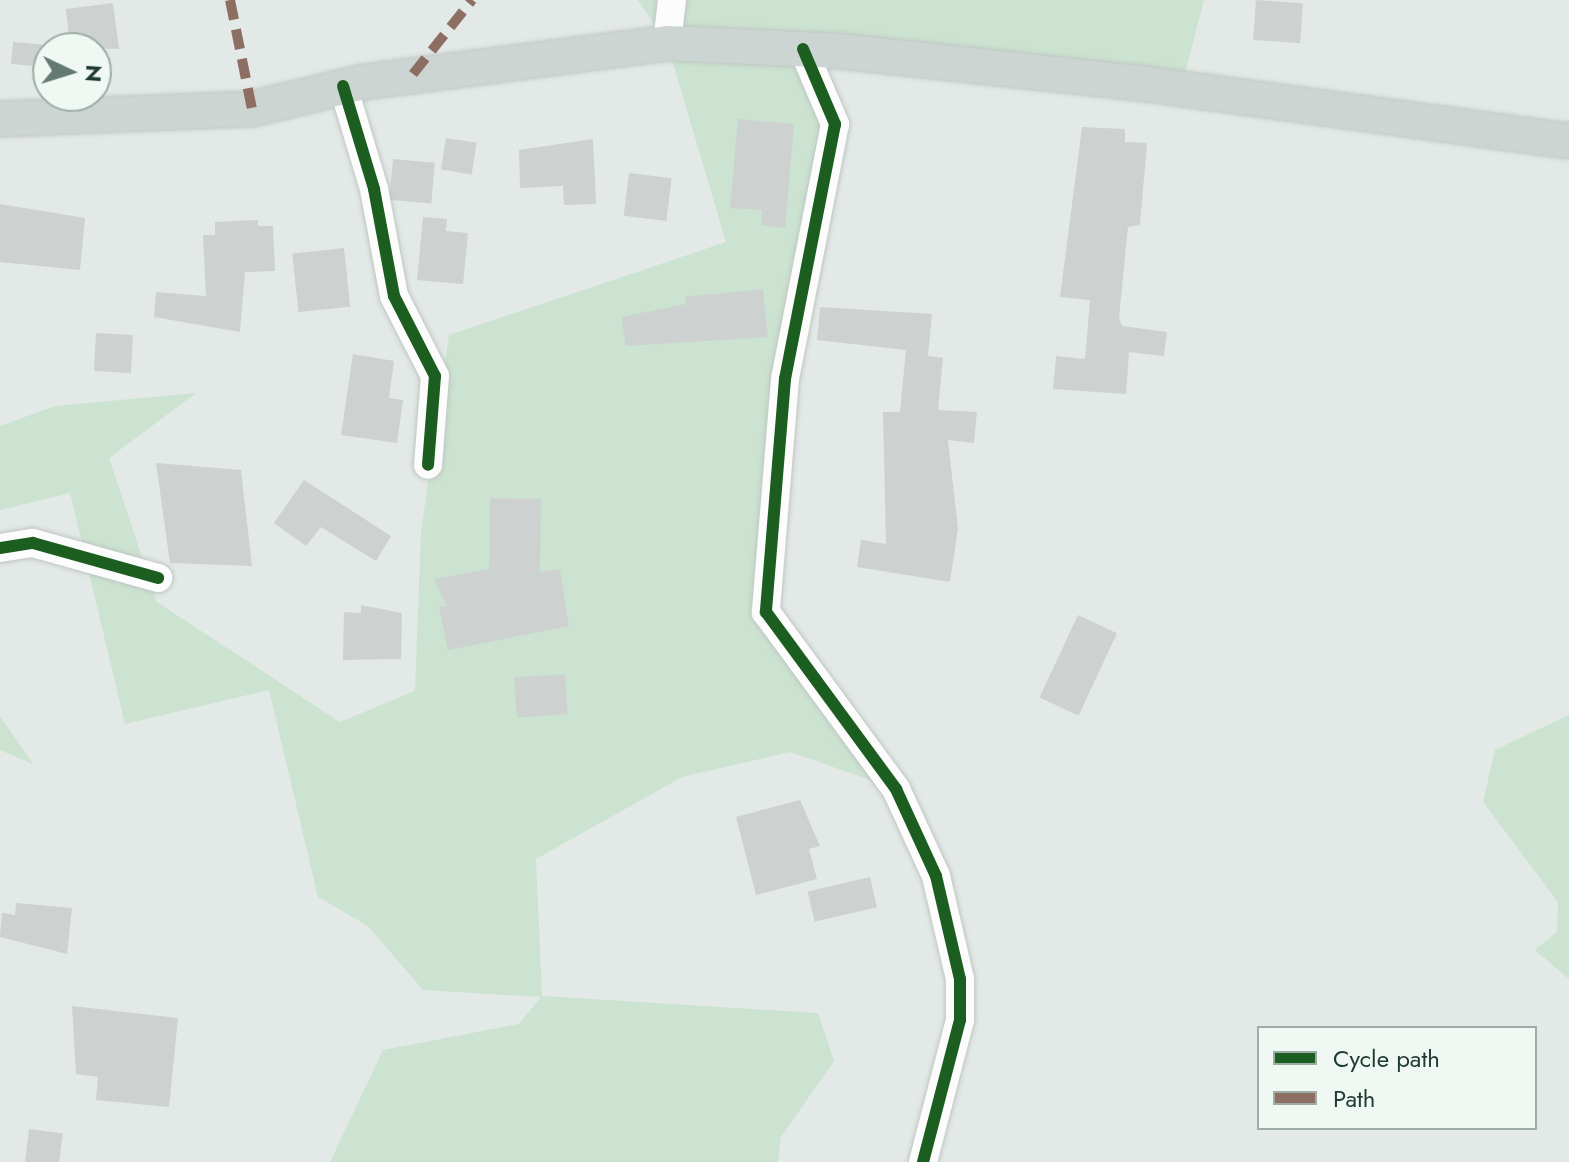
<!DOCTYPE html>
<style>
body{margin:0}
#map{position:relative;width:1569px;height:1162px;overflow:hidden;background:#e3e9e6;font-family:Jost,sans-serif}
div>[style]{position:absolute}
.green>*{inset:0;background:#cbe3d0}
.building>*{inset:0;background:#cdd2d0;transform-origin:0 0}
.roads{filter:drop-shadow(0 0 2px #c0c6c3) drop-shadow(0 0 2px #c0c6c3)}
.minor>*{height:28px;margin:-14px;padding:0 14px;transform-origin:14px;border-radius:14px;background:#fbfcfb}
.major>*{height:34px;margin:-17px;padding:0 17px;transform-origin:17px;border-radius:17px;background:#cdd5d2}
.quiet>*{height:10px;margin-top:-5px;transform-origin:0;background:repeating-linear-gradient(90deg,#8d6e63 0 20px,transparent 0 30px)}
.cycleway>*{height:12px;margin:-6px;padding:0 6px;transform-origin:6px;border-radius:6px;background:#1b5e20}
span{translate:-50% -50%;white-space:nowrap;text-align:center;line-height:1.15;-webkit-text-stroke:8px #f0f8f3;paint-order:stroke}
.legend{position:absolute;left:1257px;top:1026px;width:280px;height:104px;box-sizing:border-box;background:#f0f8f3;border:2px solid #9dada6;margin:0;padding:10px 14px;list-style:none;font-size:24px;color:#203c32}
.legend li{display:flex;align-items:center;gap:16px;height:40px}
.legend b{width:40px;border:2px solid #9dada6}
.north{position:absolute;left:32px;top:32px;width:80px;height:80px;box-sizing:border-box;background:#f0f8f3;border:2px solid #9dada6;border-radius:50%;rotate:94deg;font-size:22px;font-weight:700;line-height:32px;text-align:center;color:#203c32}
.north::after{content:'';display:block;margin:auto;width:28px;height:36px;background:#647971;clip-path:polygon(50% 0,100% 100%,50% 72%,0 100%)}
</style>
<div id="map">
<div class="green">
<div style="clip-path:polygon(638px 0,1204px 0,1181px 89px,804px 49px,835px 124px,766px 612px,896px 789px,790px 752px,682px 777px,536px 859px,542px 996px,818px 1013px,834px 1061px,781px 1137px,778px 1162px,330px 1162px,383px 1050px,519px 1024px,541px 997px,423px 990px,368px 926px,318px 897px,269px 690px,125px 724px,70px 493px,0 510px,0 426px,55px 406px,196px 393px,109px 458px,157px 602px,340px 722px,415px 691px,421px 532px,449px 335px,726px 242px,667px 43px)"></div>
<div style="clip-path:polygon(1569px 715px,1569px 979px,1535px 950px,1557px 932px,1558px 902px,1483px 802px,1495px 750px)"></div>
<div style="clip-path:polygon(0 716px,33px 764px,0 750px)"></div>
</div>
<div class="building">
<div style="left:1256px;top:0;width:47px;height:40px;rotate:4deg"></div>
<div style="clip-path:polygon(113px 3px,119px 49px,70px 48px,66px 9px)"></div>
<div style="left:13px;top:42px;width:34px;height:22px;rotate:5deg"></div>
<div style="clip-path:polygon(738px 119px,794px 124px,785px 228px,761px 225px,762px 210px,730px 208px)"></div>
<div style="clip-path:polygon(1082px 127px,1125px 129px,1125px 142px,1147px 143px,1140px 225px,1128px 227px,1119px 318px,1122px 326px,1167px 332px,1164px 356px,1129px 352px,1126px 394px,1053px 389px,1056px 356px,1085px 359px,1090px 300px,1060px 297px)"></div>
<div style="left:446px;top:138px;width:31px;height:32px;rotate:9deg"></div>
<div style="clip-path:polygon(593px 139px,596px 204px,564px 205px,563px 186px,520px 188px,519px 150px)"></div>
<div style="left:393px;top:159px;width:42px;height:41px;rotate:5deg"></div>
<div style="left:629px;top:173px;width:43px;height:43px;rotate:7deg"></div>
<div style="clip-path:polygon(0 204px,85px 218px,80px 270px,0 262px)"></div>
<div style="clip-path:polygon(423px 217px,447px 219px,446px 231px,468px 233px,463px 284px,417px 280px)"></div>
<div style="clip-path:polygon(258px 220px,258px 226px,273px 226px,275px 271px,245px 272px,240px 332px,154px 317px,156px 292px,206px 296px,203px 235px,215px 235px,215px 222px)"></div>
<div style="left:344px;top:248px;width:59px;height:52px;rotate:84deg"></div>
<div style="clip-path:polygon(763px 289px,768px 337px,626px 346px,621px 317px,686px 304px,685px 297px)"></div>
<div style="clip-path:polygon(820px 307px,932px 314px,928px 356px,943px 358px,938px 410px,977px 412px,974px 443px,948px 440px,958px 529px,950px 582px,857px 567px,861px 540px,886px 544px,883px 412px,900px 412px,906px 350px,817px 340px)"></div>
<div style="left:96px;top:333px;width:37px;height:38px;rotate:3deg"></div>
<div style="clip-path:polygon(353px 354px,394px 361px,389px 398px,403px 400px,397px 443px,341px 435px)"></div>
<div style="clip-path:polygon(156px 463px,241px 470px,252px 566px,170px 563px)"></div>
<div style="clip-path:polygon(304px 480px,391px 536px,376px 561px,321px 527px,306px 546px,274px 523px)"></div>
<div style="clip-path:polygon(490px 498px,541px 499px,540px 572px,560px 569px,569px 626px,448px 650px,439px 606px,447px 606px,434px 579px,489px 569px)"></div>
<div style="clip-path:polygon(361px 605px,402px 613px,401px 659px,343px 660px,344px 612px,361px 613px)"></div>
<div style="left:1078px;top:615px;width:43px;height:91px;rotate:25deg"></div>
<div style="left:565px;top:674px;width:40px;height:51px;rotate:86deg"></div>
<div style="clip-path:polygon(800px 800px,820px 846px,809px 849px,817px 879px,756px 895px,736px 817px)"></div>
<div style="left:870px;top:877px;width:31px;height:64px;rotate:77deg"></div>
<div style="clip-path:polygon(16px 903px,72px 908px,67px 954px,0 937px,2px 913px,15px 915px)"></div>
<div style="clip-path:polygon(72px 1006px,178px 1018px,169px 1107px,96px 1100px,98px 1077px,76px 1074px)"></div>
<div style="left:29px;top:1129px;width:34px;height:33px;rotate:7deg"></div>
</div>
<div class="roads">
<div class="minor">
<div style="left:667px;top:43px;width:43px;rotate:-83.4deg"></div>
<div style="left:803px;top:49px;width:82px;rotate:66.9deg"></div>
<div style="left:835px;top:124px;width:260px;rotate:101.1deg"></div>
<div style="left:785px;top:379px;width:234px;rotate:94.7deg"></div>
<div style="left:766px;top:612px;width:220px;rotate:53.7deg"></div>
<div style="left:896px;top:789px;width:96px;rotate:65.3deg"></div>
<div style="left:936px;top:876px;width:106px;rotate:76.9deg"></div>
<div style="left:960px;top:979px;width:41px;rotate:90deg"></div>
<div style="left:960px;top:1020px;width:147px;rotate:104.6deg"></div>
<div style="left:343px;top:86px;width:108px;rotate:73.2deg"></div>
<div style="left:374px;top:189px;width:109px;rotate:79.4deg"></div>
<div style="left:394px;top:296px;width:90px;rotate:62.9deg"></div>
<div style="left:435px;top:376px;width:89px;rotate:94.5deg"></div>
<div style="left:0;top:548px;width:33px;rotate:-9deg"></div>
<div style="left:33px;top:543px;width:130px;rotate:15.6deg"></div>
</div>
<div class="major">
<div style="left:0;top:119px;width:252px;rotate:-2.3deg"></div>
<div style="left:252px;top:109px;width:115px;rotate:-13.6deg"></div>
<div style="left:364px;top:82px;width:305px;rotate:-7.3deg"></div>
<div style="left:667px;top:43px;width:172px;rotate:2.7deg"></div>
<div style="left:839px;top:51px;width:302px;rotate:6.1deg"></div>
<div style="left:1139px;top:83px;width:434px;rotate:7.7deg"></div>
</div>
</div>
<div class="quiet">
<div style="left:230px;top:0;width:111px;rotate:78.6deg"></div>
<div style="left:413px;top:74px;width:95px;rotate:-51.4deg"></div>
</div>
<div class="cycleway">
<div style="left:803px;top:49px;width:82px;rotate:66.9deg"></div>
<div style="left:835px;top:124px;width:260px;rotate:101.1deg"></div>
<div style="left:785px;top:379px;width:234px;rotate:94.7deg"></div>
<div style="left:766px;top:612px;width:220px;rotate:53.7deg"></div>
<div style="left:896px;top:789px;width:96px;rotate:65.3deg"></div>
<div style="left:936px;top:876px;width:106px;rotate:76.9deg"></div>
<div style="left:960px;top:979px;width:41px;rotate:90deg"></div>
<div style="left:960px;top:1020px;width:147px;rotate:104.6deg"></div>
<div style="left:343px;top:86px;width:108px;rotate:73.2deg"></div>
<div style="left:374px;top:189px;width:109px;rotate:79.4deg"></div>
<div style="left:394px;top:296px;width:90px;rotate:62.9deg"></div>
<div style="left:435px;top:376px;width:89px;rotate:94.5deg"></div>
<div style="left:0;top:548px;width:33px;rotate:-9deg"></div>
<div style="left:33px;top:543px;width:130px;rotate:15.6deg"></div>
</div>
<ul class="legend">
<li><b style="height:10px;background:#1b5e20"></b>Cycle path</li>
<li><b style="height:10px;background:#8d6e63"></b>Path</li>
</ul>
<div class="north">N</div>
</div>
